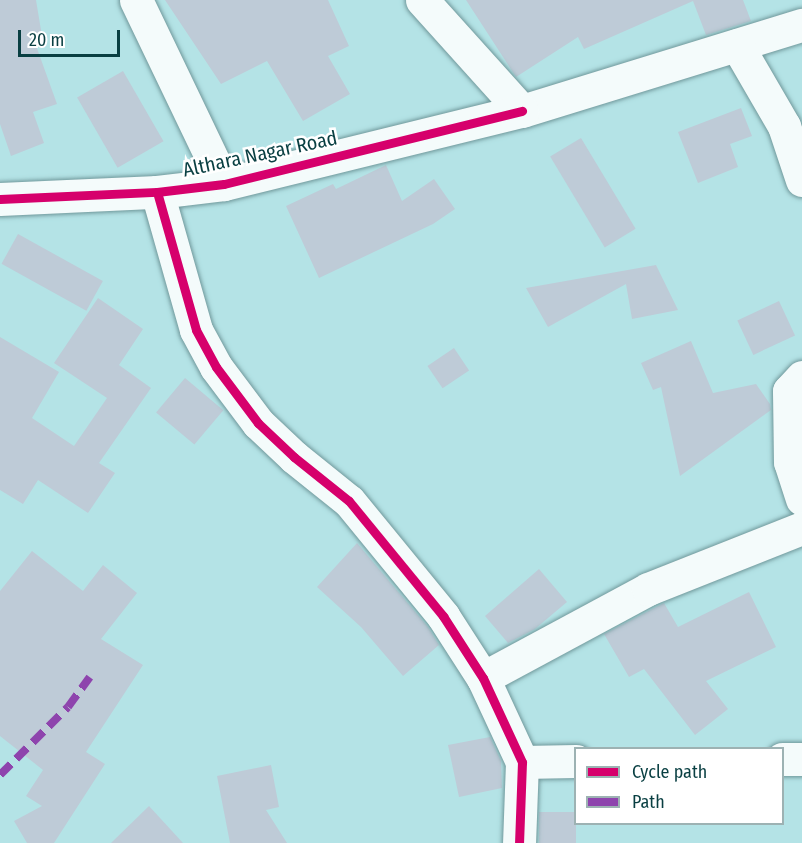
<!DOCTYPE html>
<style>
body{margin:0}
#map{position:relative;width:802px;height:843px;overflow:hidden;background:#b4e3e6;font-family:"Fira Sans Condensed",sans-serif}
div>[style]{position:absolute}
.building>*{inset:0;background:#becbd7;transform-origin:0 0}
.roads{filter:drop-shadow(0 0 2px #70989b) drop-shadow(0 0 2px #70989b)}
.street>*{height:33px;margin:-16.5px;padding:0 16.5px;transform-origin:16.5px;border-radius:16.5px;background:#f4fbfb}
.quiet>*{height:8px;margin-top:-4px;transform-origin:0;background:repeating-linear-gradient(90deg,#8e44ad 0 15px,transparent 0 23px)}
.cycleway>*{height:9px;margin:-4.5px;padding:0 4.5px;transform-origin:4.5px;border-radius:4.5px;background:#d6006c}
span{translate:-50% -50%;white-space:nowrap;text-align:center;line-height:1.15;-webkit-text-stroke:5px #fff;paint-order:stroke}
.street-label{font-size:20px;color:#093f42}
.legend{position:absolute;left:574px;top:747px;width:210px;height:78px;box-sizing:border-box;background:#fff;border:2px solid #9db2b3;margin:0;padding:8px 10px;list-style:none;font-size:18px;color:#093f42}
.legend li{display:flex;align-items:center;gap:12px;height:30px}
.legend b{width:30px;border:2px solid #9db2b3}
.scale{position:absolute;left:18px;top:30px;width:102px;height:27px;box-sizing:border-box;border:3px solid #093f42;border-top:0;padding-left:8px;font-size:18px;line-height:21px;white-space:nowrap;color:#093f42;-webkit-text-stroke:4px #fff;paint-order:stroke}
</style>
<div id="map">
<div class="building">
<div style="clip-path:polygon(0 0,36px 0,42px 36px,34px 40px,57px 104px,33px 112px,44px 143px,11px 156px,0 124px)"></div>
<div style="clip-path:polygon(165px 0,328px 0,349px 46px,328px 56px,350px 94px,303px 121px,267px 61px,221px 84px)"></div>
<div style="clip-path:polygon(466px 0,743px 0,751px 21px,706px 35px,693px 1px,584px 49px,578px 37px,516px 77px)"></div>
<div style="left:123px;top:71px;width:81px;height:53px;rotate:60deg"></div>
<div style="clip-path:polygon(741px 108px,752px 136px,730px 144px,738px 167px,698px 183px,678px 132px)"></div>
<div style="left:581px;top:138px;width:106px;height:36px;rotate:59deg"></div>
<div style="clip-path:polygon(386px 165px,402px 201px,434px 179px,455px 209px,433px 224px,319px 278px,286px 206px,333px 184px,336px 189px)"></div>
<div style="left:18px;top:234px;width:97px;height:34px;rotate:29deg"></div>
<div style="clip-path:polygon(656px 265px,678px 310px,632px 319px,626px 284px,548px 327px,526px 288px)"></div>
<div style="clip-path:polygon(98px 298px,143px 329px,119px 365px,151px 388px,99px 463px,115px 473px,88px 513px,38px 480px,23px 504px,0 490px,0 337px,59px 372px,32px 418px,74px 446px,107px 398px,54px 363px)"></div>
<div style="left:779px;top:301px;width:38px;height:46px;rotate:65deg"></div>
<div style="clip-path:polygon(691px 341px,713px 393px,756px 384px,770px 404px,771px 410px,680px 476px,661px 387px,653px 390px,641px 363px)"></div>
<div style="left:454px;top:348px;width:27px;height:32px;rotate:56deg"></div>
<div style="left:185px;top:378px;width:50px;height:45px;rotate:40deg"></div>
<div style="clip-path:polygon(357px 543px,428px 627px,439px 645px,403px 676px,361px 627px,317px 587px)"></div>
<div style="clip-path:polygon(32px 551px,83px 591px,103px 565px,137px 593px,101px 639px,143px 665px,86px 752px,105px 764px,54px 843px,27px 843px,14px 821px,42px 806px,26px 796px,43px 770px,0 736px,0 591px)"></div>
<div style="clip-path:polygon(539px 569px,567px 602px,535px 629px,508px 643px,485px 616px)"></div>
<div style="clip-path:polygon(749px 592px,776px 647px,706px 681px,728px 709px,695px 735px,644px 669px,629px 677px,604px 634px,664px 603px,678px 627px)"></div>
<div style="clip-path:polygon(490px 737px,501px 761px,502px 788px,459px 797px,448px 745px)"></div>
<div style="clip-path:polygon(271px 765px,279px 807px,266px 810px,287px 843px,230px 843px,217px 776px)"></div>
<div style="clip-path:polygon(149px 806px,183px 843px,111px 843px)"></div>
<div style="left:576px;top:812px;width:31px;height:37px;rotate:90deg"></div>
</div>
<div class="roads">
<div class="street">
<div style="left:136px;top:0;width:204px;rotate:64.4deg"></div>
<div style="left:422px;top:0;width:149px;rotate:48deg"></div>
<div style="left:522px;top:111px;width:293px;rotate:-17.1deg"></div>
<div style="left:737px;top:45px;width:94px;rotate:59.9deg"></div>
<div style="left:784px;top:126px;width:57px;rotate:71.6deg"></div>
<div style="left:157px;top:192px;width:143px;rotate:74.2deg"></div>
<div style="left:196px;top:330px;width:42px;rotate:61.6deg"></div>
<div style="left:216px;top:367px;width:70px;rotate:53.1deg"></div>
<div style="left:258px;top:423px;width:50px;rotate:43.4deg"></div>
<div style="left:294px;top:457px;width:70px;rotate:38.7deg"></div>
<div style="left:349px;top:501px;width:149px;rotate:50.7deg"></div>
<div style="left:443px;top:616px;width:74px;rotate:57.2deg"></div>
<div style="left:483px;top:678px;width:93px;rotate:65.1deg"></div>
<div style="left:522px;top:762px;width:81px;rotate:92.1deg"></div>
<div style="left:0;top:199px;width:157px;rotate:-2.6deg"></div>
<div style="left:157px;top:192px;width:67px;rotate:-6.8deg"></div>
<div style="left:224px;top:184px;width:307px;rotate:-13.8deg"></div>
<div style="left:802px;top:377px;width:19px;rotate:133deg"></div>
<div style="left:789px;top:391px;width:71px;rotate:89.2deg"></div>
<div style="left:790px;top:462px;width:39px;rotate:72deg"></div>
<div style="left:483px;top:678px;width:187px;rotate:-28.3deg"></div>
<div style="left:648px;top:589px;width:166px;rotate:-21.6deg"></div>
<div style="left:782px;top:759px;width:20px"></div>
<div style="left:522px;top:762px;width:54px;rotate:-1.1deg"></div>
</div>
</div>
<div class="quiet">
<div style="left:0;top:775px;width:96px;rotate:-45deg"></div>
<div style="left:68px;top:707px;width:37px;rotate:-54deg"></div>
</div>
<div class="cycleway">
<div style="left:157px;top:192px;width:143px;rotate:74.2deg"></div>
<div style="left:196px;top:330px;width:42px;rotate:61.6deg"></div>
<div style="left:216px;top:367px;width:70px;rotate:53.1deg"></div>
<div style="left:258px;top:423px;width:50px;rotate:43.4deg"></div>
<div style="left:294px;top:457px;width:70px;rotate:38.7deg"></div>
<div style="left:349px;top:501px;width:149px;rotate:50.7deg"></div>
<div style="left:443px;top:616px;width:74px;rotate:57.2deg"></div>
<div style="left:483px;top:678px;width:93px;rotate:65.1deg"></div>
<div style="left:522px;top:762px;width:81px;rotate:92.1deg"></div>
<div style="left:0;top:199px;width:157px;rotate:-2.6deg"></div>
<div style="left:157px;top:192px;width:67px;rotate:-6.8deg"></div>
<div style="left:224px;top:184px;width:307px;rotate:-13.8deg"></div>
</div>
<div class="street-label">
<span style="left:260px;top:154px;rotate:-12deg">Althara Nagar Road</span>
</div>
<ul class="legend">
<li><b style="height:8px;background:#d6006c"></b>Cycle path</li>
<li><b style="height:8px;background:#8e44ad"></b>Path</li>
</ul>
<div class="scale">20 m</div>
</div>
